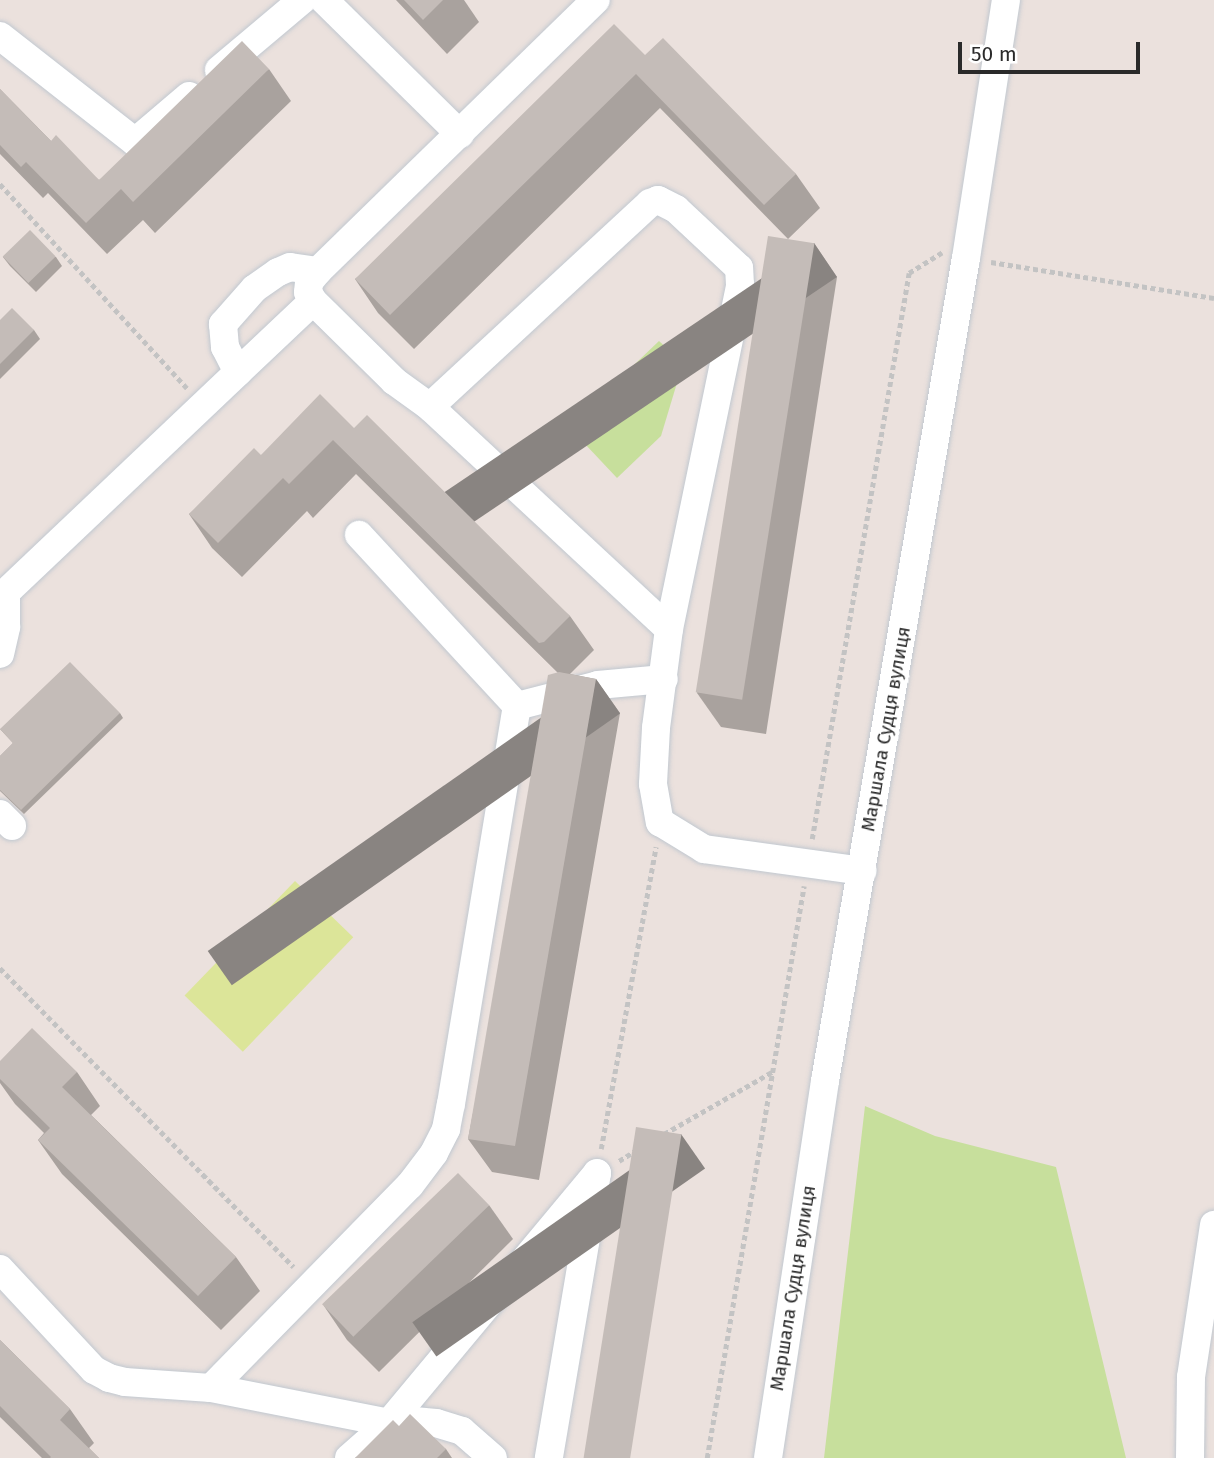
<!DOCTYPE html>
<meta charset="utf-8">
<style>
body{margin:0}
#map{position:relative;width:1214px;height:1458px;overflow:hidden;background:#ebe1dd;font-family:"Fira Sans",sans-serif}
div>[style]{position:absolute}
.green>*{inset:0;background:#c7df9c}
.pitch>*{inset:0;background:#dce599;transform-origin:0 0}
.path>*{height:4.5px;margin-top:-2.25px;transform-origin:0;background:repeating-linear-gradient(90deg,#c3c3c3 0 5px,transparent 0 8.5px)}
.roads{filter:drop-shadow(0 0 2px #c1c8d0) drop-shadow(0 0 2px #c1c8d0)}
.minor>*{height:28px;margin:-14px;padding:0 14px;transform-origin:14px;border-radius:14px;background:#fff}
.wall>*{inset:0;background:#a9a29e}
.shaded-wall>*{inset:0;background:#898481;transform-origin:0 0}
.building>*{inset:0;background:#c4bcb8;transform-origin:0 0}
span{translate:-50% -50%;white-space:nowrap;text-align:center;line-height:1.15;-webkit-text-stroke:7px #fff;paint-order:stroke}
.street-label{font-size:19px;color:#2a2a2a}
.scale{position:absolute;left:958px;top:42px;width:182px;height:32px;box-sizing:border-box;border:4px solid #2a2a2a;border-top:0;padding-left:9px;font-size:21px;line-height:24px;white-space:nowrap;color:#2a2a2a;-webkit-text-stroke:5px #fff;paint-order:stroke}
</style>
<div id="map">
<div class="green">
<div style="clip-path:polygon(659px 341px,683px 363px,661px 436px,617px 478px,569px 427px)"></div>
<div style="clip-path:polygon(865px 1106px,935px 1136px,1056px 1167px,1126px 1458px,824px 1458px)"></div>
</div>
<div class="pitch">
<div style="left:295px;top:881px;width:81px;height:159px;rotate:44deg"></div>
</div>
<div class="path">
<div style="left:0;top:184px;width:277px;rotate:47.5deg"></div>
<div style="left:991px;top:262px;width:226px;rotate:9.2deg"></div>
<div style="left:812px;top:839px;width:574px;rotate:-80.28deg"></div>
<div style="left:909px;top:273px;width:39px;rotate:-32deg"></div>
<div style="left:0;top:968px;width:419px;rotate:45.5deg"></div>
<div style="left:664px;top:1134px;width:125px;rotate:-29.9deg"></div>
<div style="left:601px;top:1149px;width:307px;rotate:-79.7deg"></div>
<div style="left:619px;top:1161px;width:19px;rotate:-32deg"></div>
<div style="left:707px;top:1458px;width:580px;rotate:-80.38deg"></div>
</div>
<div class="roads">
<div class="minor">
<div style="left:324px;top:0;width:191px;rotate:44.6deg"></div>
<div style="left:0;top:36px;width:172px;rotate:38.1deg"></div>
<div style="left:135px;top:142px;width:71px;rotate:-40.4deg"></div>
<div style="left:219px;top:70px;width:109px;rotate:-40.1deg"></div>
<div style="left:318px;top:271px;width:28px;rotate:-172deg"></div>
<div style="left:290px;top:267px;width:13px;rotate:157deg"></div>
<div style="left:278px;top:272px;width:29px;rotate:145deg"></div>
<div style="left:254px;top:289px;width:47px;rotate:131.5deg"></div>
<div style="left:223px;top:324px;width:23px;rotate:85deg"></div>
<div style="left:225px;top:347px;width:28px;rotate:63deg"></div>
<div style="left:238px;top:372px;width:103px;rotate:-43.4deg"></div>
<div style="left:313px;top:301px;width:10px;rotate:-119deg"></div>
<div style="left:308px;top:292px;width:10px;rotate:-84deg"></div>
<div style="left:309px;top:282px;width:14px;rotate:-51deg"></div>
<div style="left:318px;top:271px;width:388px;rotate:-44.3deg"></div>
<div style="left:313px;top:301px;width:114px;rotate:44.6deg"></div>
<div style="left:394px;top:381px;width:44px;rotate:35.8deg"></div>
<div style="left:430px;top:407px;width:326px;rotate:42.9deg"></div>
<div style="left:669px;top:629px;width:351px;rotate:-78.3deg"></div>
<div style="left:740px;top:285px;width:17px;rotate:-93deg"></div>
<div style="left:739px;top:268px;width:86px;rotate:-136.9deg"></div>
<div style="left:676px;top:209px;width:20px;rotate:-153deg"></div>
<div style="left:658px;top:200px;width:9px;rotate:159deg"></div>
<div style="left:650px;top:203px;width:300px;rotate:137.2deg"></div>
<div style="left:0;top:598px;width:328px;rotate:-43.5deg"></div>
<div style="left:669px;top:629px;width:100px;rotate:97.5deg"></div>
<div style="left:656px;top:728px;width:56px;rotate:93.1deg"></div>
<div style="left:653px;top:784px;width:39px;rotate:80deg"></div>
<div style="left:660px;top:822px;width:52px;rotate:31.5deg"></div>
<div style="left:704px;top:849px;width:160px;rotate:7.9deg"></div>
<div style="left:0;top:654px;width:28px;rotate:-77deg"></div>
<div style="left:6px;top:627px;width:35px;rotate:-90deg"></div>
<div style="left:517px;top:706px;width:84px;rotate:-14.5deg"></div>
<div style="left:598px;top:685px;width:66px;rotate:-5.2deg"></div>
<div style="left:0;top:814px;width:17px;rotate:45deg"></div>
<div style="left:0;top:1269px;width:138px;rotate:47.1deg"></div>
<div style="left:94px;top:1370px;width:17px;rotate:28deg"></div>
<div style="left:109px;top:1378px;width:16px;rotate:14deg"></div>
<div style="left:125px;top:1382px;width:86px;rotate:4deg"></div>
<div style="left:211px;top:1388px;width:181px;rotate:11.1deg"></div>
<div style="left:389px;top:1423px;width:325px;rotate:-50.2deg"></div>
<div style="left:597px;top:1173px;width:289px;rotate:99.6deg"></div>
<div style="left:211px;top:1388px;width:284px;rotate:-45.6deg"></div>
<div style="left:410px;top:1185px;width:40px;rotate:-53deg"></div>
<div style="left:434px;top:1153px;width:27px;rotate:-63deg"></div>
<div style="left:446px;top:1129px;width:25px;rotate:-79deg"></div>
<div style="left:451px;top:1104px;width:403px;rotate:-80.6deg"></div>
<div style="left:517px;top:706px;width:233px;rotate:-132.7deg"></div>
<div style="left:349px;top:1458px;width:53px;rotate:-41.2deg"></div>
<div style="left:389px;top:1423px;width:25px;rotate:-5deg"></div>
<div style="left:414px;top:1421px;width:22px;rotate:5deg"></div>
<div style="left:436px;top:1423px;width:27px;rotate:17deg"></div>
<div style="left:462px;top:1431px;width:41px;rotate:41.1deg"></div>
<div style="left:768px;top:1458px;width:381px;rotate:-81.4deg"></div>
<div style="left:825px;top:1081px;width:835px;rotate:-80.28deg"></div>
<div style="left:966px;top:258px;width:261px;rotate:-81.2deg"></div>
<div style="left:1190px;top:1458px;width:81px;rotate:-89.3deg"></div>
<div style="left:1191px;top:1377px;width:154px;rotate:-81.4deg"></div>
</div>
</div>
<div class="wall">
<div style="clip-path:polygon(396px 0,464px 0,479px 22px,447px 54px)"></div>
<div style="clip-path:polygon(645px 55px,796px 174px,820px 208px,788px 239px,660px 108px,414px 349px,378px 313px,355px 279px)"></div>
<div style="clip-path:polygon(269px 69px,291px 101px,155px 233px,143px 220px,107px 254px,48px 193px,43px 198px,0 154px,0 89px,51px 141px,99px 180px)"></div>
<div style="clip-path:polygon(814px 243px,837px 277px,766px 734px,721px 727px,697px 693px)"></div>
<div style="clip-path:polygon(3px 257px,56px 257px,62px 266px,36px 292px,10px 266px)"></div>
<div style="clip-path:polygon(0 320px,34px 330px,40px 339px,0 379px)"></div>
<div style="clip-path:polygon(354px 428px,570px 616px,594px 650px,570px 674px,596px 679px,620px 713px,539px 1180px,492px 1172px,468px 1139px,558px 673px,356px 474px,313px 518px,307px 511px,242px 577px,212px 548px,189px 514px,261px 455px)"></div>
<div style="clip-path:polygon(120px 713px,123px 718px,24px 814px,0 791px,0 756px,13px 743px,0 729px)"></div>
<div style="clip-path:polygon(0 1061px,77px 1072px,100px 1106px,91px 1115px,236px 1257px,260px 1291px,221px 1330px,62px 1174px,38px 1140px,44px 1133px,15px 1104px,0 1083px)"></div>
<div style="clip-path:polygon(489px 1205px,513px 1239px,379px 1372px,347px 1340px,324px 1306px)"></div>
<div style="clip-path:polygon(0 1340px,70px 1409px,94px 1443px,89px 1448px,99px 1458px,42px 1458px,0 1417px)"></div>
<div style="clip-path:polygon(399px 1426px,446px 1449px,452px 1458px,355px 1458px)"></div>
</div>
<div class="shaded-wall">
<div style="left:814px;top:243px;width:41px;height:462px;rotate:56deg"></div>
<div style="left:596px;top:679px;width:42px;height:474px;rotate:55deg"></div>
<div style="left:681px;top:1134px;width:42px;height:328px;rotate:55deg"></div>
</div>
<div class="building">
<div style="clip-path:polygon(404px 0,443px 0,423px 20px)"></div>
<div style="clip-path:polygon(614px 24px,645px 55px,663px 38px,796px 174px,764px 205px,636px 74px,390px 315px,355px 279px)"></div>
<div style="clip-path:polygon(242px 41px,269px 69px,133px 202px,121px 189px,86px 223px,26px 162px,21px 167px,0 145px,0 89px,51px 141px,56px 135px,99px 180px)"></div>
<div style="left:30px;top:230px;width:37px;height:38px;rotate:46deg"></div>
<div style="left:768px;top:236px;width:47px;height:462px;rotate:9deg"></div>
<div style="clip-path:polygon(12px 308px,34px 330px,0 364px,0 320px)"></div>
<div style="clip-path:polygon(320px 394px,354px 428px,367px 415px,570px 616px,544px 642px,539px 643px,333px 440px,289px 484px,283px 478px,218px 543px,189px 514px,254px 448px,261px 455px)"></div>
<div style="clip-path:polygon(70px 662px,120px 713px,21px 810px,0 790px,0 756px,13px 743px,0 729px)"></div>
<div style="clip-path:polygon(559px 672px,596px 679px,515px 1146px,468px 1139px,548px 675px)"></div>
<div style="clip-path:polygon(32px 1028px,77px 1072px,62px 1087px,236px 1257px,198px 1296px,38px 1140px,50px 1128px,0 1079px,0 1061px)"></div>
<div style="left:636px;top:1127px;width:46px;height:336px;rotate:9deg"></div>
<div style="left:458px;top:1173px;width:45px;height:189px;rotate:46deg"></div>
<div style="clip-path:polygon(0 1340px,70px 1409px,60px 1420px,99px 1458px,50px 1458px,51px 1457px,0 1406px)"></div>
<div style="clip-path:polygon(410px 1414px,446px 1449px,437px 1458px,355px 1458px,393px 1420px,399px 1426px)"></div>
</div>
<div class="street-label">
<span style="left:886px;top:729px;rotate:-80deg">Маршала Судця вулиця</span>
<span style="left:793px;top:1288px;rotate:-81deg">Маршала Судця вулиця</span>
</div>
<div class="scale">50 m</div>
</div>
